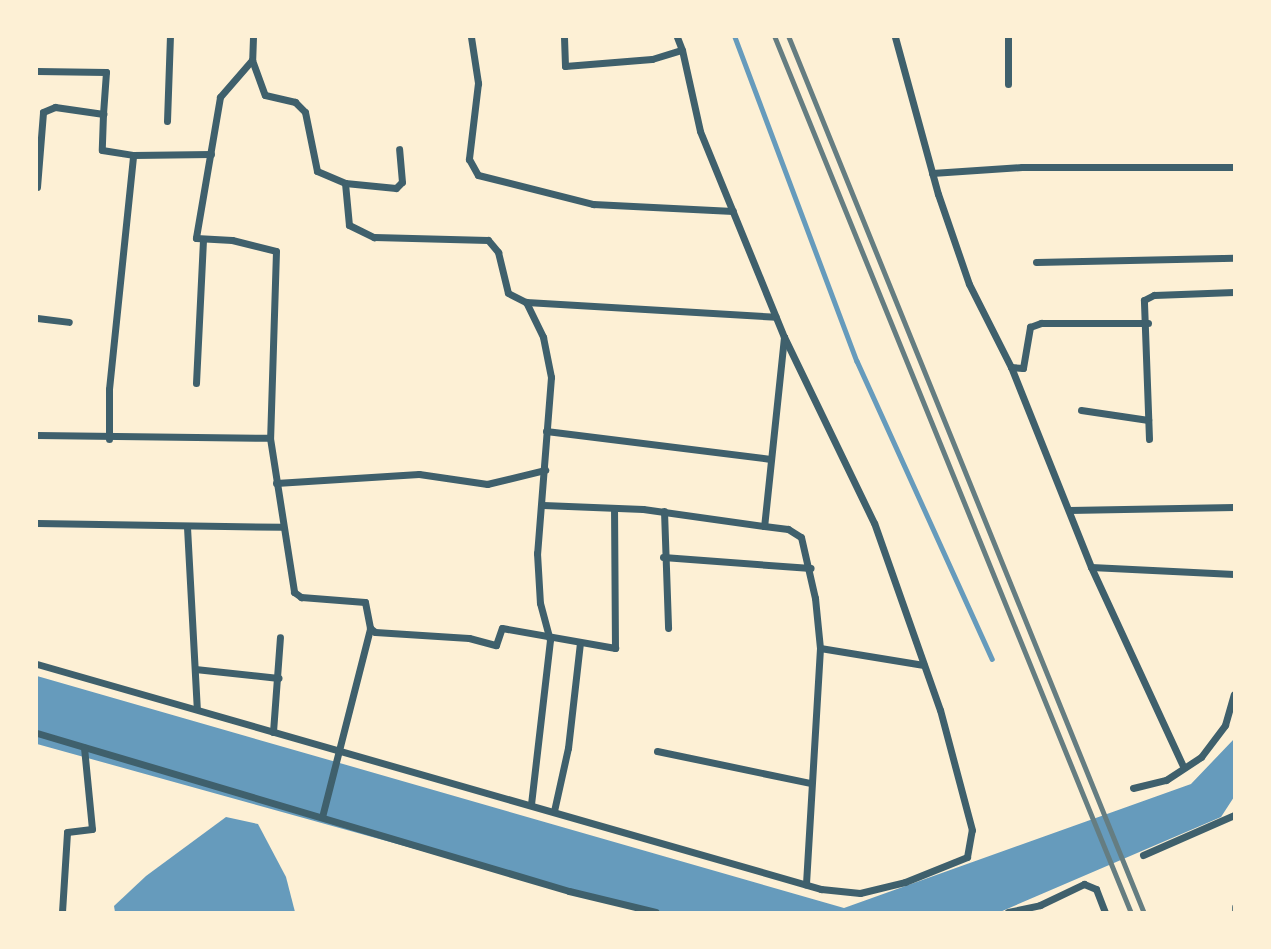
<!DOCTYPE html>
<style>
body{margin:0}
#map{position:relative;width:1271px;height:949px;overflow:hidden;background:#fdf0d5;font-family:"Sofia Sans Condensed",sans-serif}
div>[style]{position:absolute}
.water>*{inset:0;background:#669bbc}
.stream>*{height:4.5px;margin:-2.25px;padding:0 2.25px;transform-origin:2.25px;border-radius:2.25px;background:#669bbc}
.minor>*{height:7px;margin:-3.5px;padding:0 3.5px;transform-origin:3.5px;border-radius:3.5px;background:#3f606c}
.rail>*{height:4.5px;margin:-2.25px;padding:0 2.25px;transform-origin:2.25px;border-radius:2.25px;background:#657d81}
span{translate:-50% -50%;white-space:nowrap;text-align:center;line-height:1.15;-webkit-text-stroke:5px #fdf0d5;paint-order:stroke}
.frame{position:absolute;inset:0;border:38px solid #fdf0d5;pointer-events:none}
</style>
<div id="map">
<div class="water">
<div style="clip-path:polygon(37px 676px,844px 908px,1191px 784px,1234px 739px,1234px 797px,1221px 817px,1000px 912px,643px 912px,37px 744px)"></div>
<div style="clip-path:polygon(226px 817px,258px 824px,286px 877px,295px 912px,115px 912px,114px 906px,146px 876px)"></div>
</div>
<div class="stream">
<div style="left:735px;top:37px;width:346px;rotate:69.4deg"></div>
<div style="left:857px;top:361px;width:327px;rotate:65.6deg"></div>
</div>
<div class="minor">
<div style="left:253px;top:37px;width:23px;rotate:92deg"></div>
<div style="left:252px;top:60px;width:49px;rotate:130.9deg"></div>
<div style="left:220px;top:97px;width:143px;rotate:99.7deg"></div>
<div style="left:196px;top:238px;width:36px;rotate:3deg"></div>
<div style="left:232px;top:240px;width:45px;rotate:14deg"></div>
<div style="left:276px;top:251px;width:187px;rotate:91.8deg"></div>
<div style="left:270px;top:438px;width:156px;rotate:81.1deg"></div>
<div style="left:294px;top:592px;width:9px;rotate:36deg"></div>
<div style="left:301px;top:597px;width:64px;rotate:4.5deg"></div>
<div style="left:365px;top:602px;width:26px;rotate:79deg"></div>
<div style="left:370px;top:628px;width:6px;rotate:39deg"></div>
<div style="left:375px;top:632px;width:94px;rotate:3.7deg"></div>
<div style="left:469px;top:638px;width:28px;rotate:15deg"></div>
<div style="left:496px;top:645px;width:18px;rotate:-71deg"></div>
<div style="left:502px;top:628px;width:115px;rotate:10deg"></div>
<div style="left:615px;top:648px;width:140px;rotate:-90.4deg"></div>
<div style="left:471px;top:37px;width:47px;rotate:81.3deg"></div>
<div style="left:478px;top:83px;width:77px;rotate:96.8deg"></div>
<div style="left:469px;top:159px;width:18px;rotate:61deg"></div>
<div style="left:478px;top:175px;width:119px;rotate:14.2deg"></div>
<div style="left:593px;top:204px;width:140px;rotate:2.9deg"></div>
<div style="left:564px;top:37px;width:29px;rotate:88deg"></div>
<div style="left:565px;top:66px;width:87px;rotate:-4.6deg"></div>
<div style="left:652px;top:59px;width:31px;rotate:-17deg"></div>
<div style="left:682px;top:50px;width:14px;rotate:-111deg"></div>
<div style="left:895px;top:37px;width:163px;rotate:74.7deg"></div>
<div style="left:938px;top:194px;width:95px;rotate:71deg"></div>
<div style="left:969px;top:284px;width:93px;rotate:63.2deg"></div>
<div style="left:1011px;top:367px;width:215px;rotate:68.2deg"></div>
<div style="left:1091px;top:567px;width:221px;rotate:65.2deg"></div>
<div style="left:1008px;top:37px;width:47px;rotate:90deg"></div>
<div style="left:252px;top:60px;width:37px;rotate:70deg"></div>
<div style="left:265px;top:95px;width:31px;rotate:13deg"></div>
<div style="left:295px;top:102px;width:14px;rotate:45deg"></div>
<div style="left:305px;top:112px;width:60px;rotate:78.5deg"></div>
<div style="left:317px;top:171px;width:30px;rotate:23deg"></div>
<div style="left:345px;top:183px;width:42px;rotate:84.6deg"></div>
<div style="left:349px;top:225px;width:28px;rotate:26deg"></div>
<div style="left:374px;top:237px;width:114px;rotate:1.5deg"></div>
<div style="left:488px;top:240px;width:16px;rotate:50deg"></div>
<div style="left:498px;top:252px;width:42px;rotate:76.3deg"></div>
<div style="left:508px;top:293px;width:20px;rotate:27deg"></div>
<div style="left:526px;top:302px;width:39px;rotate:64deg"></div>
<div style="left:543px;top:337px;width:41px;rotate:78.7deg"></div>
<div style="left:551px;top:377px;width:177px;rotate:94.5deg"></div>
<div style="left:537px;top:553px;width:50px;rotate:86.6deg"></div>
<div style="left:540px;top:603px;width:38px;rotate:75deg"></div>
<div style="left:550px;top:640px;width:165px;rotate:96.6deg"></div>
<div style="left:37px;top:71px;width:69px;rotate:0.8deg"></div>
<div style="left:106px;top:72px;width:42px;rotate:94.1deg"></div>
<div style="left:167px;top:121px;width:84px;rotate:-88deg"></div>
<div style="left:932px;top:173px;width:90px;rotate:-3.8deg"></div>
<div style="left:1022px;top:167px;width:212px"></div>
<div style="left:345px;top:183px;width:51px;rotate:5.6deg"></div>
<div style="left:396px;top:188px;width:8px;rotate:-45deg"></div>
<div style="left:402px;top:182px;width:33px;rotate:-95deg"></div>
<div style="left:37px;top:187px;width:75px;rotate:-85.4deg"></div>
<div style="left:43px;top:112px;width:13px;rotate:-23deg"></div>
<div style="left:55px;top:107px;width:49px;rotate:8.3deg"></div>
<div style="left:103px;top:114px;width:36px;rotate:92deg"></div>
<div style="left:102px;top:150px;width:31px;rotate:9deg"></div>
<div style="left:133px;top:155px;width:78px;rotate:-0.7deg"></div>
<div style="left:1036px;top:262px;width:198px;rotate:-1.2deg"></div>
<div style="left:526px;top:302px;width:250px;rotate:3.4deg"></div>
<div style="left:37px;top:318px;width:32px;rotate:7deg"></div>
<div style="left:784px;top:337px;width:190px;rotate:96deg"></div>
<div style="left:764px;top:526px;width:24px;rotate:7deg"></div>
<div style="left:788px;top:529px;width:15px;rotate:32deg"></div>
<div style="left:801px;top:537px;width:63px;rotate:77.1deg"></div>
<div style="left:815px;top:598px;width:50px;rotate:84.3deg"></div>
<div style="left:820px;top:648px;width:237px;rotate:93.4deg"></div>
<div style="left:1011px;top:367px;width:12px;rotate:5deg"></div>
<div style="left:1023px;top:368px;width:42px;rotate:-80.3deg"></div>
<div style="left:1030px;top:327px;width:12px;rotate:-20deg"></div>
<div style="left:1041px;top:323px;width:107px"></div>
<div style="left:196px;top:383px;width:144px;rotate:-87.2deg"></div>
<div style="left:1081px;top:410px;width:68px;rotate:8.5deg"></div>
<div style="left:546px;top:431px;width:226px;rotate:7.1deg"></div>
<div style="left:37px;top:435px;width:233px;rotate:0.7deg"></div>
<div style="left:109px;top:439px;width:50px;rotate:-90deg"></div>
<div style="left:109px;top:389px;width:235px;rotate:-84.1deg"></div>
<div style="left:1149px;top:439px;width:139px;rotate:-92.1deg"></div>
<div style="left:1144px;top:300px;width:11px;rotate:-27deg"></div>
<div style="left:1154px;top:295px;width:80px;rotate:-2.1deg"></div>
<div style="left:276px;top:483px;width:143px;rotate:-3.6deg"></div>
<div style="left:419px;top:474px;width:69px;rotate:8.4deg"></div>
<div style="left:487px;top:484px;width:60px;rotate:-13.6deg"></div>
<div style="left:543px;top:505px;width:100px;rotate:2.3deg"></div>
<div style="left:643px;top:509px;width:122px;rotate:8deg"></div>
<div style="left:1069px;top:510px;width:165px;rotate:-1deg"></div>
<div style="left:664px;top:511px;width:117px;rotate:88deg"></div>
<div style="left:37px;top:523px;width:245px;rotate:0.9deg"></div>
<div style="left:187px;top:527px;width:182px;rotate:86.9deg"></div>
<div style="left:663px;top:557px;width:148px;rotate:4.3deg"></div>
<div style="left:1091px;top:567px;width:143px;rotate:2.8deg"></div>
<div style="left:820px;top:648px;width:105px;rotate:9.3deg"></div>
<div style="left:37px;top:664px;width:816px;rotate:16.01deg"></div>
<div style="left:821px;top:889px;width:39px;rotate:6deg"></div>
<div style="left:860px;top:893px;width:46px;rotate:-13.7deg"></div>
<div style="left:905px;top:882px;width:67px;rotate:-22deg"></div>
<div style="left:967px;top:857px;width:27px;rotate:-80deg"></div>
<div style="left:972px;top:830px;width:124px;rotate:-104.9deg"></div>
<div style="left:940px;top:710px;width:198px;rotate:-109.4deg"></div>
<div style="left:874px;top:523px;width:207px;rotate:-115.8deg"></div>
<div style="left:784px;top:337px;width:222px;rotate:-112.2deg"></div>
<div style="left:700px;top:131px;width:83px;rotate:-102.5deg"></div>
<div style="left:195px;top:669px;width:84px;rotate:6.1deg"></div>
<div style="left:273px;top:732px;width:95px;rotate:-85.8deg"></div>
<div style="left:37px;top:733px;width:555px;rotate:16.54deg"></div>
<div style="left:569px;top:891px;width:89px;rotate:13.6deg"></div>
<div style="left:657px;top:751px;width:156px;rotate:11.8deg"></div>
<div style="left:1133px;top:788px;width:34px;rotate:-14deg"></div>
<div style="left:1166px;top:780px;width:42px;rotate:-33.3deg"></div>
<div style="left:1201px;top:757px;width:40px;rotate:-53deg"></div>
<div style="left:1225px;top:725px;width:32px;rotate:-74deg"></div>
<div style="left:554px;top:811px;width:65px;rotate:-77.5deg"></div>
<div style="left:568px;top:748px;width:106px;rotate:-83.5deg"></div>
<div style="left:322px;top:817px;width:195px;rotate:-75.7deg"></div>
<div style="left:1143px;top:855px;width:99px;rotate:-23.7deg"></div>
<div style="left:62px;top:912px;width:80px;rotate:-86.4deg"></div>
<div style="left:67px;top:832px;width:25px;rotate:-7deg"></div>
<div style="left:92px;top:829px;width:82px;rotate:-95.6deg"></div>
<div style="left:1008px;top:912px;width:33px;rotate:-12deg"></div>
<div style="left:1040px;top:905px;width:49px;rotate:-25.5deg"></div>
<div style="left:1084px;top:884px;width:13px;rotate:23deg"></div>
<div style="left:1096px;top:889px;width:25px;rotate:69deg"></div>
</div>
<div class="rail">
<div style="left:775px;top:37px;width:945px;rotate:67.86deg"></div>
<div style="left:789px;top:37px;width:944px;rotate:67.92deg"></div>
<div style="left:1234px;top:912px;width:5px;rotate:-90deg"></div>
</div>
<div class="frame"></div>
</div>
